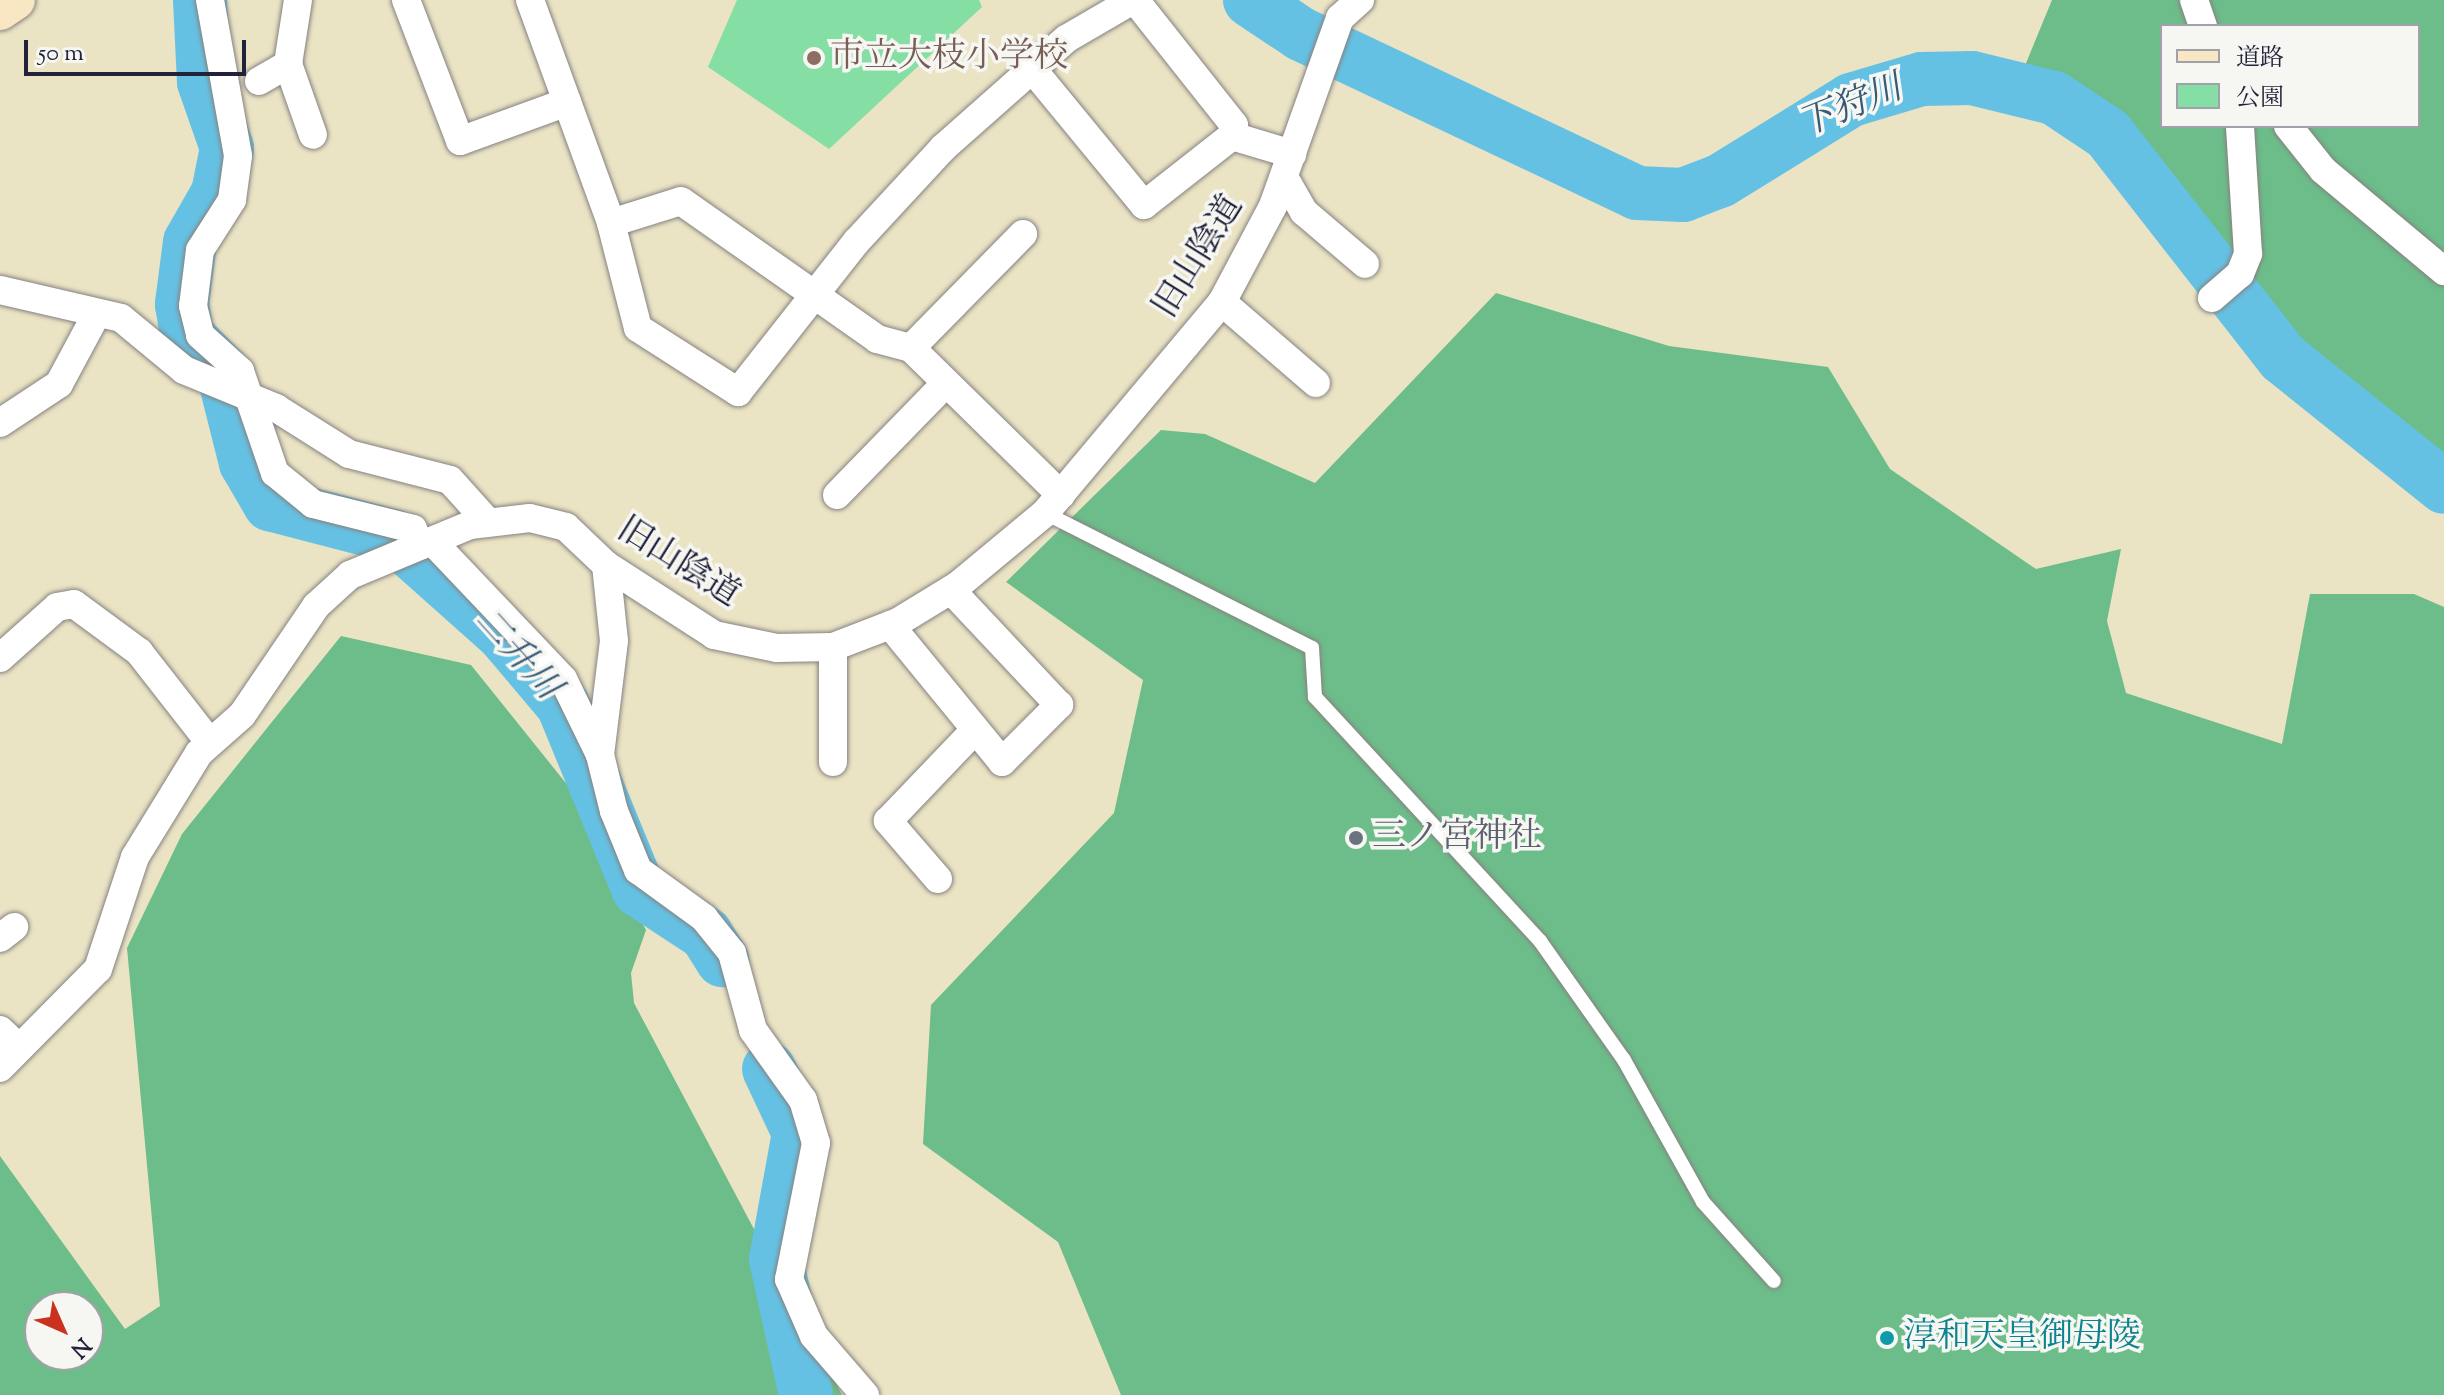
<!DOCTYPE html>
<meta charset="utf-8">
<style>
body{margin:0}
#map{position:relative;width:2444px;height:1395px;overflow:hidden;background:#eae3c4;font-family:"Sorts Mill Goudy","Noto Serif JP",serif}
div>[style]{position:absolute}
.green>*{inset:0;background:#85dea3}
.forest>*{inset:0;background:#6cbd89}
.river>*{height:54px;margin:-27px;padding:0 27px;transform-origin:27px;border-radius:27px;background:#65c1e3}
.roads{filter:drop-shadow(0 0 2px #868280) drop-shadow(0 0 2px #868280)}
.service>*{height:14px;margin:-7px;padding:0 7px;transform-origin:7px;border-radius:7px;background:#fff}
.minor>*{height:28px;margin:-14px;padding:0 14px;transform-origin:14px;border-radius:14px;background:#fff}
.secondary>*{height:40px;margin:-20px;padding:0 20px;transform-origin:20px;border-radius:20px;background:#f9e7c3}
.dots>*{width:22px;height:22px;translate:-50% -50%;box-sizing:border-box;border:4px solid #f6f6f2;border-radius:50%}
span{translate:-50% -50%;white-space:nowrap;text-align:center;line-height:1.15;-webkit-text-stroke:7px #f6f6f2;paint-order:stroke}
.education-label{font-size:34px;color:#785e54}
.left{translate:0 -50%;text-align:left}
.street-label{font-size:34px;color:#22223b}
.worship-label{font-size:34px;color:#5b616d}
.culture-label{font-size:34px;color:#0d838f}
.water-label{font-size:36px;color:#395a76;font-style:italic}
.legend{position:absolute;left:2160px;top:24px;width:260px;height:104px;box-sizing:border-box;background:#f6f6f2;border:2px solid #a1a1a9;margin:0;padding:10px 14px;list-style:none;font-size:24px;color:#22223b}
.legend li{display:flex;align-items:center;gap:16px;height:40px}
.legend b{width:40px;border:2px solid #a1a1a9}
.north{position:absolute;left:24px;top:1291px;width:80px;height:80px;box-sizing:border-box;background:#f6f6f2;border:2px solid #a1a1a9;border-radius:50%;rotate:135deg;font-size:22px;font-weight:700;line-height:32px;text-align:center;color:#22223b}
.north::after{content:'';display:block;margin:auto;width:28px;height:36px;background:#c8321e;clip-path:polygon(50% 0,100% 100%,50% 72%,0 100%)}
.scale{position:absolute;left:24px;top:40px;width:222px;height:36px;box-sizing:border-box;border:4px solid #22223b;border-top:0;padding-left:10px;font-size:24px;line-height:28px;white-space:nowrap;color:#22223b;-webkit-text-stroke:6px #f6f6f2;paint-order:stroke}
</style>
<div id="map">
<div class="green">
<div style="clip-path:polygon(737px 0,979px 0,982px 7px,829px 149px,708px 67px)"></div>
</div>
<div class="forest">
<div style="clip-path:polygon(evenodd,2052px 0,2444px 0,2444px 487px,2024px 68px,2052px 0,2162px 26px,2418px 26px,2418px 126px,2162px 126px,2162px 26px)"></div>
<div style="clip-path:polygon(1496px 293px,1669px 346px,1828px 367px,1890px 469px,2036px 569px,2121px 549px,2107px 621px,2126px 693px,2282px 744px,2310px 594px,2414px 594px,2444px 607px,2444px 1395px,1121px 1395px,1058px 1242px,923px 1144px,931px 1005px,1114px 813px,1143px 680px,1006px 582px,1161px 430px,1205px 434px,1315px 483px)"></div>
<div style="clip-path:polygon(evenodd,341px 636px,471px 665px,573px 792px,646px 930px,631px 973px,634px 1003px,842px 1395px,0 1395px,0 1156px,125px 1329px,160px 1306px,127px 948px,182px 834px,341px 636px,40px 1307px,88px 1307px,88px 1355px,40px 1355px,40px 1307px)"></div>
</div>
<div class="river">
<div style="left:200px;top:0;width:82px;rotate:87.2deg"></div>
<div style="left:204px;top:82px;width:70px;rotate:70.8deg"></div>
<div style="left:227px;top:148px;width:46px;rotate:101.3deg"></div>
<div style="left:218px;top:193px;width:56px;rotate:119.7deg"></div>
<div style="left:190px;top:242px;width:63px;rotate:97.4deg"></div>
<div style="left:182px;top:304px;width:31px;rotate:81deg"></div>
<div style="left:187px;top:335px;width:52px;rotate:45.8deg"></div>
<div style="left:223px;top:372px;width:94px;rotate:75.8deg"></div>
<div style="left:246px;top:463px;width:48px;rotate:59.7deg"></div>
<div style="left:270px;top:504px;width:127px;rotate:14.6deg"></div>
<div style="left:393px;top:536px;width:147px;rotate:41.7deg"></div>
<div style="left:503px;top:634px;width:93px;rotate:49.8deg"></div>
<div style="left:563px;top:705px;width:200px;rotate:67.7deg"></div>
<div style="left:639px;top:890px;width:80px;rotate:33.3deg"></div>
<div style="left:706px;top:934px;width:31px;rotate:58deg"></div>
<div style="left:1250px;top:0;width:61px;rotate:33.7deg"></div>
<div style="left:1301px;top:34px;width:372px;rotate:25.3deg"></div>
<div style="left:1637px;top:193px;width:46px;rotate:2.5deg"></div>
<div style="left:1683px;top:195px;width:40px;rotate:-21deg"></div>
<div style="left:1720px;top:181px;width:154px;rotate:-31.7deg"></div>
<div style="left:1851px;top:100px;width:74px;rotate:-16.5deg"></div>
<div style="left:1922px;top:79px;width:50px;rotate:-1.1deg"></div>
<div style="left:1972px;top:78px;width:84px;rotate:13.7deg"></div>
<div style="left:2054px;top:98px;width:65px;rotate:33.7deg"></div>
<div style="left:2108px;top:134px;width:284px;rotate:52deg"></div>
<div style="left:2283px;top:358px;width:206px;rotate:38.7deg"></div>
<div style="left:769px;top:1069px;width:71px;rotate:64.9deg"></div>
<div style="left:799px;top:1133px;width:128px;rotate:100.3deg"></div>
<div style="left:776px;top:1259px;width:139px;rotate:77.6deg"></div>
</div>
<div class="roads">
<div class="service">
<div style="left:1045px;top:513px;width:299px;rotate:26.8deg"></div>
<div style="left:1312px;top:648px;width:49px;rotate:86.5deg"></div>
<div style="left:1315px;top:697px;width:332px;rotate:47.3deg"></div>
<div style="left:1540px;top:941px;width:146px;rotate:54.8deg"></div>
<div style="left:1624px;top:1060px;width:162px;rotate:60.9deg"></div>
<div style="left:1703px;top:1202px;width:106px;rotate:48.1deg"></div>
</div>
<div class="minor">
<div style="left:210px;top:0;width:158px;rotate:79.8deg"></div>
<div style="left:238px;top:156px;width:44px;rotate:97.8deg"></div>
<div style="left:232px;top:200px;width:59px;rotate:122.6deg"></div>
<div style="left:200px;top:250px;width:56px;rotate:97.1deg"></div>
<div style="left:193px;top:306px;width:30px;rotate:76deg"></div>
<div style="left:200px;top:335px;width:54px;rotate:42deg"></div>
<div style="left:240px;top:371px;width:108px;rotate:71.1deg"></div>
<div style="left:275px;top:473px;width:49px;rotate:39.2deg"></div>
<div style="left:313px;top:504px;width:103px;rotate:14deg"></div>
<div style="left:413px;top:529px;width:18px;rotate:68deg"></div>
<div style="left:298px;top:0;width:65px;rotate:98.9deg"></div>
<div style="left:288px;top:64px;width:75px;rotate:70.6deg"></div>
<div style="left:406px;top:0;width:151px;rotate:69deg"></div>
<div style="left:460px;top:141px;width:114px;rotate:-20deg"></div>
<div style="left:530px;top:0;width:237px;rotate:70deg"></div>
<div style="left:611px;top:223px;width:108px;rotate:75.6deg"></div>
<div style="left:638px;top:328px;width:119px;rotate:32.6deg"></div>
<div style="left:738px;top:392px;width:192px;rotate:-51.8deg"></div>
<div style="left:857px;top:241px;width:127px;rotate:-47.2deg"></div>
<div style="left:943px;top:148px;width:164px;rotate:-41.5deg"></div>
<div style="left:1066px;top:39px;width:78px;rotate:-30.2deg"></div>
<div style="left:1135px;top:0;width:159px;rotate:51.6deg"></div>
<div style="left:1234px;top:125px;width:11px;rotate:100deg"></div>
<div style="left:1232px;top:136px;width:63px;rotate:16.7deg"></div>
<div style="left:2194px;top:0;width:28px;rotate:71deg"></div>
<div style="left:1033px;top:70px;width:175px;rotate:50.6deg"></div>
<div style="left:1144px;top:205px;width:112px;rotate:-38.1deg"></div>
<div style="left:259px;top:81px;width:34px;rotate:-30deg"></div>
<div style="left:2288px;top:126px;width:56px;rotate:51.5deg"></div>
<div style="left:2323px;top:170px;width:158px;rotate:39.9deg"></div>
<div style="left:1284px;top:177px;width:40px;rotate:60.3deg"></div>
<div style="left:1304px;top:212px;width:80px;rotate:40.4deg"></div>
<div style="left:611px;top:223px;width:73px;rotate:-17.4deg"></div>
<div style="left:681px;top:201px;width:240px;rotate:35.1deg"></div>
<div style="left:877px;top:339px;width:35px;rotate:15deg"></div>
<div style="left:911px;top:348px;width:210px;rotate:44.4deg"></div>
<div style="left:0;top:290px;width:124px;rotate:13deg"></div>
<div style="left:121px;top:318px;width:82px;rotate:39.5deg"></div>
<div style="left:184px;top:370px;width:100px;rotate:22.4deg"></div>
<div style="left:276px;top:408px;width:86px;rotate:32.2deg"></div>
<div style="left:349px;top:454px;width:104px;rotate:14.4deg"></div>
<div style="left:450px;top:480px;width:57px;rotate:47.9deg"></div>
<div style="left:2212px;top:298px;width:37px;rotate:-41deg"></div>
<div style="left:2240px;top:274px;width:22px;rotate:-68deg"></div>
<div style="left:2248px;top:254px;width:128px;rotate:-93.6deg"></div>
<div style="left:1222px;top:302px;width:124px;rotate:40.8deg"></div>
<div style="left:911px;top:348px;width:160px;rotate:-45.5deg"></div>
<div style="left:0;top:423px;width:71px;rotate:-33.5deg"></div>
<div style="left:59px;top:384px;width:76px;rotate:-61.8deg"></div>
<div style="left:837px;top:495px;width:156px;rotate:-45.8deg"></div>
<div style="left:432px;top:541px;width:190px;rotate:46.5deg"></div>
<div style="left:563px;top:679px;width:85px;rotate:64deg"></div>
<div style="left:606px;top:565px;width:76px;rotate:84deg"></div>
<div style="left:614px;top:641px;width:115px;rotate:97deg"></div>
<div style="left:600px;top:755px;width:58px;rotate:76deg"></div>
<div style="left:614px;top:811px;width:64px;rotate:67.9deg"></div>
<div style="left:638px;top:870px;width:82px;rotate:36deg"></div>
<div style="left:704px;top:918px;width:45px;rotate:51.3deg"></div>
<div style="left:732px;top:953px;width:80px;rotate:74.7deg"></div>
<div style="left:753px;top:1030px;width:86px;rotate:54.5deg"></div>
<div style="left:803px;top:1100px;width:45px;rotate:73.2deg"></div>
<div style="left:816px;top:1143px;width:139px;rotate:101.2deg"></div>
<div style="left:789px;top:1279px;width:62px;rotate:66.3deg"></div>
<div style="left:814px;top:1336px;width:78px;rotate:49.2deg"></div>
<div style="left:890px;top:625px;width:177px;rotate:50.7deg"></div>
<div style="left:1002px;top:762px;width:81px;rotate:-45deg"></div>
<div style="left:1059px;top:705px;width:158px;rotate:-133.2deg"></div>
<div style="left:0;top:658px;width:76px;rotate:-41.8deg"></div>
<div style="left:57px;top:607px;width:17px;rotate:-10deg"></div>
<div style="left:74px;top:604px;width:81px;rotate:36.4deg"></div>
<div style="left:139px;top:652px;width:115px;rotate:52deg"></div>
<div style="left:833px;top:762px;width:115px;rotate:-90deg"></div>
<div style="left:938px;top:879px;width:77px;rotate:-130.8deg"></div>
<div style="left:888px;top:821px;width:124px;rotate:-46.3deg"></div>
<div style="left:0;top:938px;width:18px;rotate:-38deg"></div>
<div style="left:0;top:1030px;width:26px;rotate:43deg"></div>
<div style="left:0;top:1068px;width:139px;rotate:-45.3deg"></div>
<div style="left:98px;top:969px;width:118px;rotate:-71.7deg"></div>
<div style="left:135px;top:857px;width:122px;rotate:-58.4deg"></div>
<div style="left:199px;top:753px;width:57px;rotate:-41.5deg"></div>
<div style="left:242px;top:715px;width:132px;rotate:-55.8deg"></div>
<div style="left:316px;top:606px;width:46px;rotate:-42.4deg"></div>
<div style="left:350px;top:575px;width:130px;rotate:-22.6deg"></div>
<div style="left:470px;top:525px;width:60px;rotate:-6.7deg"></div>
<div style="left:530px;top:518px;width:37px;rotate:14deg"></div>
<div style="left:566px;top:527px;width:55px;rotate:43.5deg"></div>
<div style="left:606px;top:565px;width:129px;rotate:32.9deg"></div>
<div style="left:714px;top:635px;width:64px;rotate:11.7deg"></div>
<div style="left:777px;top:648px;width:56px;rotate:-1deg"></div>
<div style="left:833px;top:647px;width:70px;rotate:-21deg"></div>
<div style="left:898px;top:622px;width:69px;rotate:-31.4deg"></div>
<div style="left:957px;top:586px;width:114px;rotate:-39.7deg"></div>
<div style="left:1045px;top:513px;width:275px;rotate:-50deg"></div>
<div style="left:1222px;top:302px;width:109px;rotate:-62deg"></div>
<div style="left:1273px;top:206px;width:200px;rotate:-70.4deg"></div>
<div style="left:1340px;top:18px;width:27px;rotate:-42deg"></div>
</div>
<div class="secondary">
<div style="left:0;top:10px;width:18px;rotate:-34deg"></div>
</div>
</div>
<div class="dots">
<div style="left:814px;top:58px;background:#8d6e63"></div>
<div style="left:1356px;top:838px;background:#6b7280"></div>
<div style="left:1887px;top:1338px;background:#0f9aa8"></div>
</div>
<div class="education-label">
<span class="left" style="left:830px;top:58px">市立大枝小学校</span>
</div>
<div class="street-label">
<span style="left:1199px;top:257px;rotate:-58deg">旧山陰道</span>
<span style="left:678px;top:563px;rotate:32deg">旧山陰道</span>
</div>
<div class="worship-label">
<span class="left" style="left:1372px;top:838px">三ノ宮神社</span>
</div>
<div class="culture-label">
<span class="left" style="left:1903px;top:1338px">淳和天皇御母陵</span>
</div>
<div class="water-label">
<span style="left:1851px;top:108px;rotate:-22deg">下狩川</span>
<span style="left:516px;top:655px;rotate:48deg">二升川</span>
</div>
<ul class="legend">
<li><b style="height:10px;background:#f9e7c3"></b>道路</li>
<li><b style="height:22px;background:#85dea3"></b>公園</li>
</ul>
<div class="north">N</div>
<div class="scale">50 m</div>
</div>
